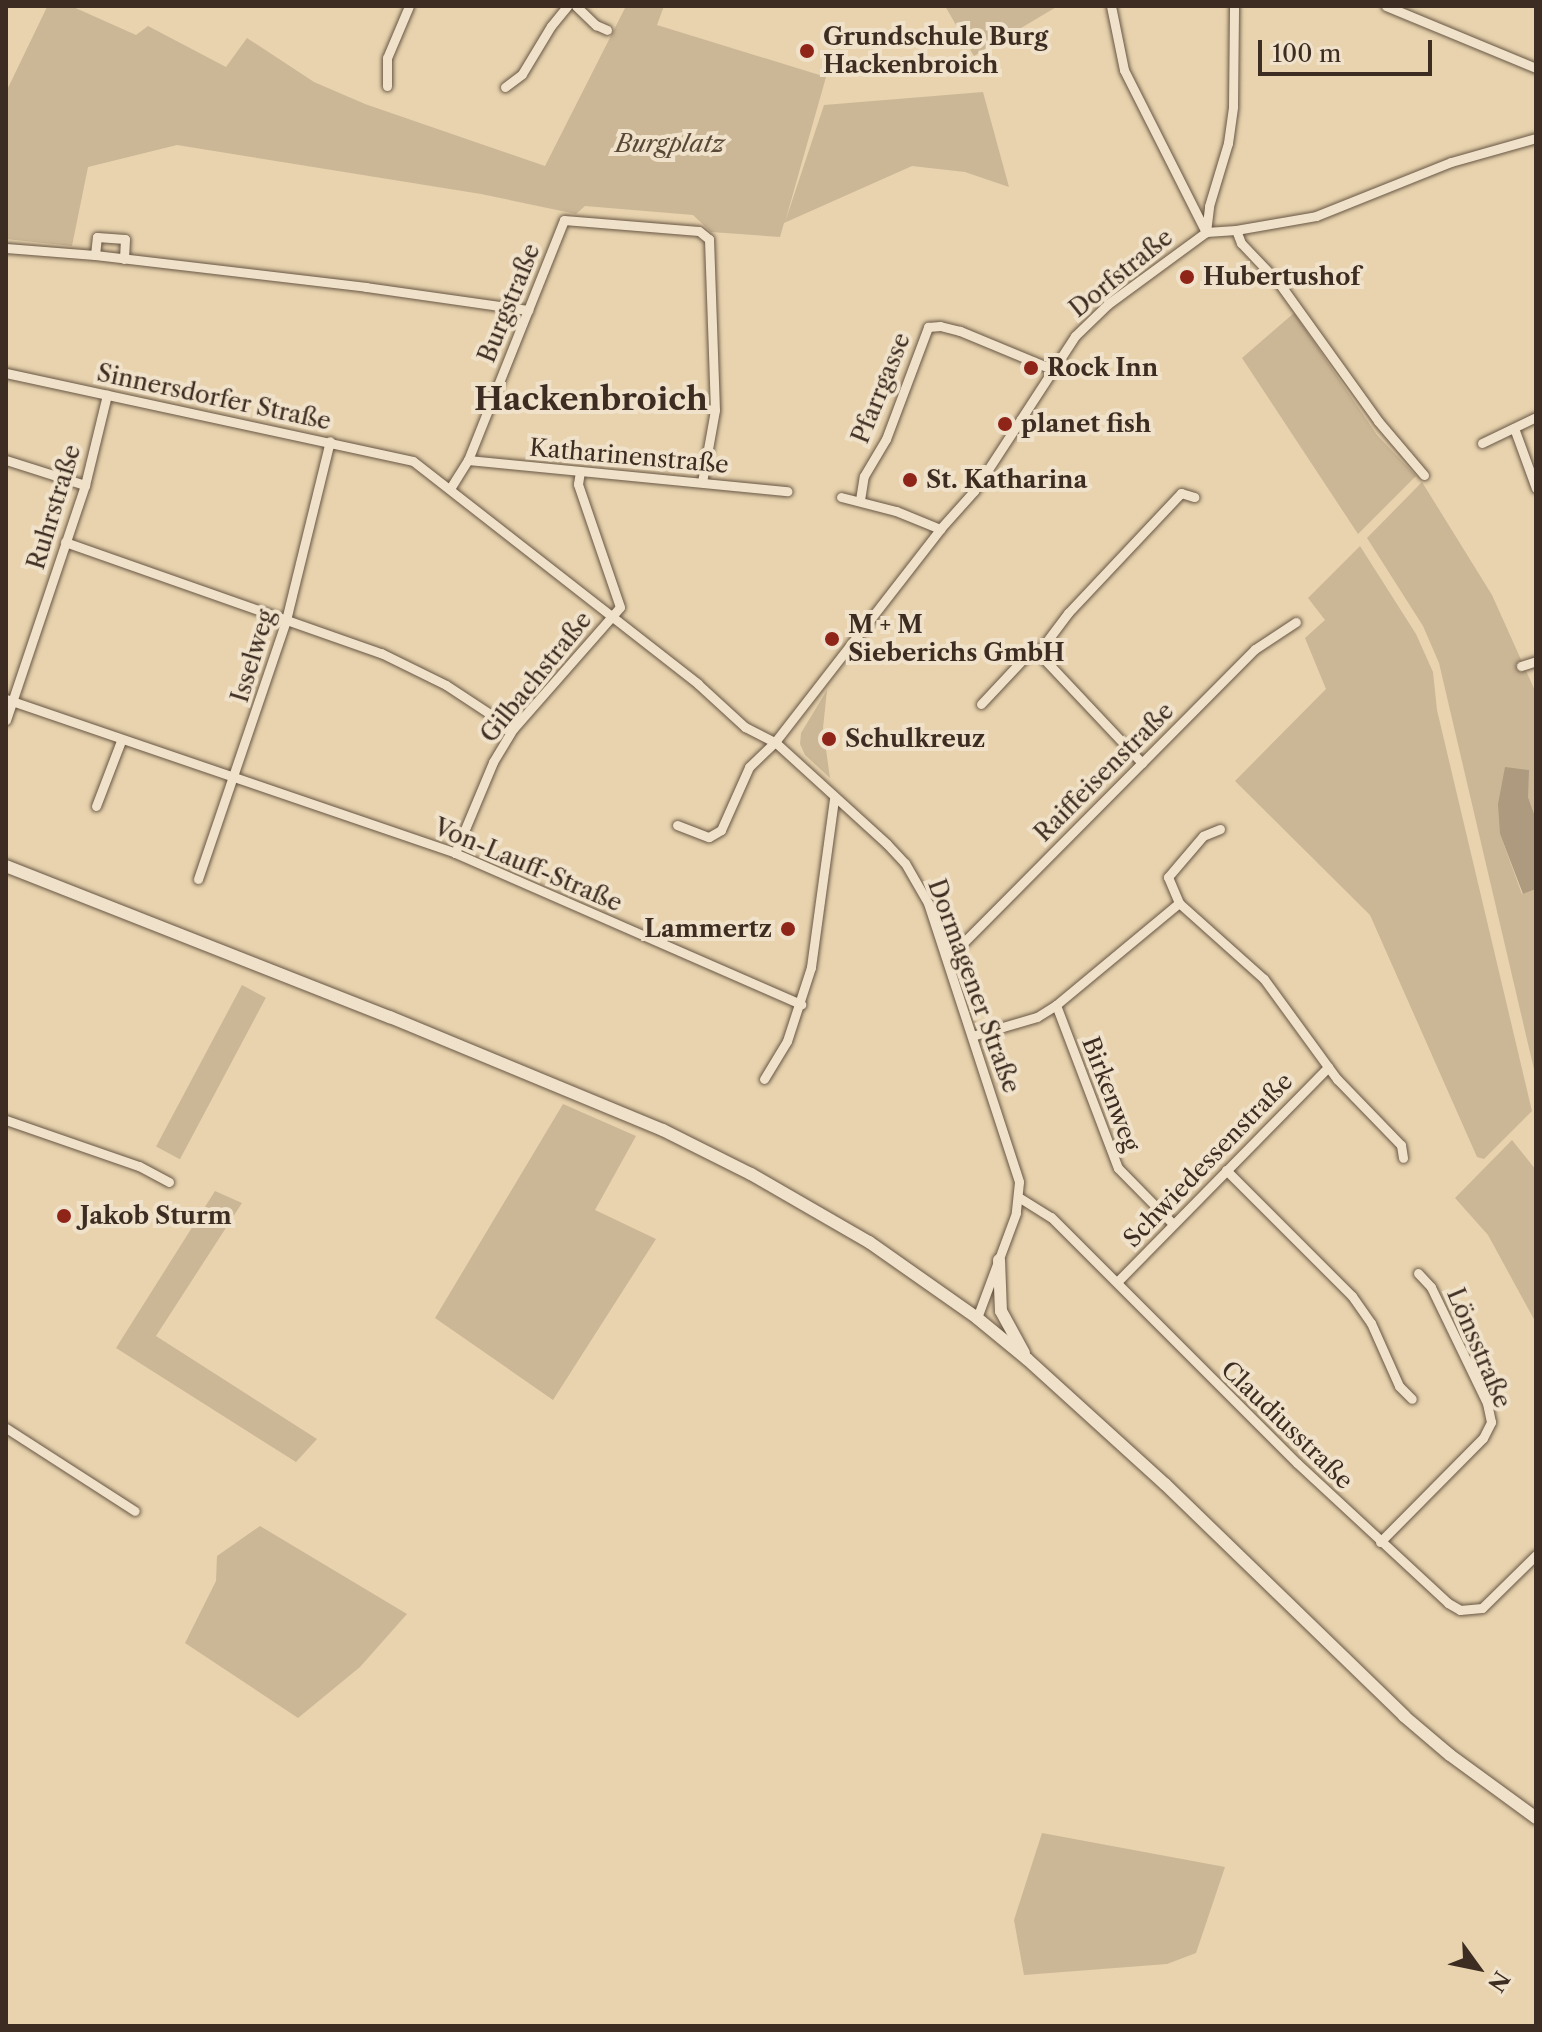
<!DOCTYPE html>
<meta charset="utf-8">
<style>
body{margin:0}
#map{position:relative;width:1542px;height:2032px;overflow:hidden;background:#e8d3ae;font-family:"Libre Caslon Text",serif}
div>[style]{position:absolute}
.green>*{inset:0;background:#cbb796;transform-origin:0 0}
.water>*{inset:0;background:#ae9a7e}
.roads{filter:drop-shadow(0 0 2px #685644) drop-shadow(0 0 2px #685644)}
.street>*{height:9px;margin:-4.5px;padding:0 4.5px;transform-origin:4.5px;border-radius:4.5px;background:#f0e2ca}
.secondary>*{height:12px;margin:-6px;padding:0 6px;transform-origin:6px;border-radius:6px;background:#f0e2ca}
.dots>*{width:22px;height:22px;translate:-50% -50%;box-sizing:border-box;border:4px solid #f0e2ca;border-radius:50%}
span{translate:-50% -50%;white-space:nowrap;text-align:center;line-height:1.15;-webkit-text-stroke:8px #f0e2ca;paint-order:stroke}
.poi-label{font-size:24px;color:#3d2c21;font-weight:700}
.left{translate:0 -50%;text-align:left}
.right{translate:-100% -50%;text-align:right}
.park-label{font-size:24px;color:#594838;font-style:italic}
.street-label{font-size:24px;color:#3d2c21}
.district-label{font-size:32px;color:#3d2c21;font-weight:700}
.frame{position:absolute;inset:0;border:8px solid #3d2c21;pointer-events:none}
.north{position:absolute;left:1438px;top:1928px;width:80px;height:80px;-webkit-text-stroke:6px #f0e2ca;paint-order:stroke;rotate:123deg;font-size:22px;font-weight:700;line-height:32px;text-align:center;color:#3d2c21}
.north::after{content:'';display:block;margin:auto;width:28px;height:36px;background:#3d2c21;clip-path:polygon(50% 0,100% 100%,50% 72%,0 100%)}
.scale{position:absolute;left:1258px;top:40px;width:174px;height:36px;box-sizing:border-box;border:4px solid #3d2c21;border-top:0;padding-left:10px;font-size:24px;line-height:28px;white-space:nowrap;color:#3d2c21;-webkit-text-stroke:6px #f0e2ca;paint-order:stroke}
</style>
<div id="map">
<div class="green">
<div style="clip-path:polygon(71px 6px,136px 35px,148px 26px,226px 67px,247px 38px,314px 82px,365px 104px,545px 166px,626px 6px,664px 6px,657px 25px,826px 77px,785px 222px,824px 105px,983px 92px,1009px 187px,965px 172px,912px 166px,784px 223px,780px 237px,711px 232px,693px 215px,585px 206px,576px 214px,481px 194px,177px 145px,88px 167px,72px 246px,6px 239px,6px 92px,47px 7px)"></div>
<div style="clip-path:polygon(945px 6px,1058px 6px,974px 56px)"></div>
<div style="clip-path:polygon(1294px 313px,1377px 435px,1416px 476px,1358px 534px,1242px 358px)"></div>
<div style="clip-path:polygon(1422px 482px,1492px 595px,1536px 693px,1536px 819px,1528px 797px,1500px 834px,1522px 894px,1536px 889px,1536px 1078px,1439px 663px,1423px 626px,1367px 538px)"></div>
<div style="clip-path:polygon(1360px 546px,1416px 634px,1433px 672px,1437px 710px,1532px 1111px,1484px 1159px,1477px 1157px,1370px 915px,1235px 781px,1326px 689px,1305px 638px,1325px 620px,1308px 598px)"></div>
<div style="clip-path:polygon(827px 690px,823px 728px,830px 778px,805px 755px,800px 744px,801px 733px)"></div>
<div style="left:242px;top:985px;width:27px;height:183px;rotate:28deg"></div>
<div style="clip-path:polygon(563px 1104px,636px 1136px,595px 1210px,656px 1239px,553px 1400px,435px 1318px)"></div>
<div style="clip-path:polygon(1512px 1140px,1536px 1170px,1536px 1323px,1488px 1235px,1455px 1198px)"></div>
<div style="clip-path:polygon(215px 1191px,242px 1203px,156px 1336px,317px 1439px,296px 1462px,116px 1348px)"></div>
<div style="clip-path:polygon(260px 1526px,407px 1614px,360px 1667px,298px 1718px,185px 1643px,216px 1581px,217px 1556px)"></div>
<div style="clip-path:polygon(1042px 1833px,1225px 1867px,1196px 1953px,1167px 1964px,1024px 1975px,1014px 1920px)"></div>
</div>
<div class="water">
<div style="clip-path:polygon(1505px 767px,1529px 770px,1528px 797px,1536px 819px,1536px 889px,1523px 894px,1500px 834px,1498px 804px)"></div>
</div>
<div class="roads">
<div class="street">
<div style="left:576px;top:6px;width:28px;rotate:44deg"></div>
<div style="left:596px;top:25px;width:12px;rotate:24deg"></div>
<div style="left:1111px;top:6px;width:65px;rotate:78.5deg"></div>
<div style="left:1124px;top:70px;width:182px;rotate:63.2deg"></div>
<div style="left:1386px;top:6px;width:162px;rotate:22.5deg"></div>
<div style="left:387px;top:86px;width:28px;rotate:-90deg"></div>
<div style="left:387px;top:58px;width:56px;rotate:-67.1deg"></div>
<div style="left:505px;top:87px;width:21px;rotate:-37deg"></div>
<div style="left:522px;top:74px;width:56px;rotate:-58.9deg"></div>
<div style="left:551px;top:26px;width:26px;rotate:-51deg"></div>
<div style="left:1236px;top:230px;width:14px;rotate:69deg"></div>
<div style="left:1241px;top:243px;width:55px;rotate:46.5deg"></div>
<div style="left:1279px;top:283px;width:170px;rotate:54.3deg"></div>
<div style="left:1378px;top:421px;width:71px;rotate:49.6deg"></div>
<div style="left:1206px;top:232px;width:26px;rotate:-83deg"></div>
<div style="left:1209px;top:206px;width:66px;rotate:-73.2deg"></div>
<div style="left:1228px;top:143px;width:37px;rotate:-82deg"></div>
<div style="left:1233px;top:106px;width:100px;rotate:-89.4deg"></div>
<div style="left:6px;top:248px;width:89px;rotate:4.5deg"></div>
<div style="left:95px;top:255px;width:18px;rotate:-84deg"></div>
<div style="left:97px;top:237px;width:28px;rotate:4deg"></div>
<div style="left:125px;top:239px;width:20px;rotate:93deg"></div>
<div style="left:95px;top:255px;width:273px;rotate:6.7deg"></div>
<div style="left:366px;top:287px;width:164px;rotate:8.1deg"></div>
<div style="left:6px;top:373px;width:416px;rotate:12.2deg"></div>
<div style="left:413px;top:461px;width:362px;rotate:38deg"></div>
<div style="left:698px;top:684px;width:64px;rotate:42.5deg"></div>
<div style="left:745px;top:727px;width:34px;rotate:27deg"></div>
<div style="left:775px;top:742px;width:151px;rotate:42.3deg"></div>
<div style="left:887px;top:844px;width:26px;rotate:47deg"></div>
<div style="left:905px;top:863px;width:46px;rotate:60.1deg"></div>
<div style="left:928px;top:903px;width:293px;rotate:71.9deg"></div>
<div style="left:1019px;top:1182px;width:31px;rotate:96deg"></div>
<div style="left:1016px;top:1213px;width:112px;rotate:110.4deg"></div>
<div style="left:1514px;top:428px;width:64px;rotate:69.9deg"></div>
<div style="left:1482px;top:443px;width:60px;rotate:-25.7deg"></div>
<div style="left:6px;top:460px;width:83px;rotate:17.6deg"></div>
<div style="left:468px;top:460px;width:321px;rotate:5.6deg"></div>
<div style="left:451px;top:487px;width:32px;rotate:-58deg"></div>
<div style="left:468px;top:460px;width:258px;rotate:-68.2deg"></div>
<div style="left:564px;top:220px;width:135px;rotate:4.7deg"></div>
<div style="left:699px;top:231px;width:13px;rotate:39deg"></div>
<div style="left:709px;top:239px;width:171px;rotate:88deg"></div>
<div style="left:715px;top:410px;width:73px;rotate:100.2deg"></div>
<div style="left:841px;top:497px;width:57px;rotate:14.3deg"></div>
<div style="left:896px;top:511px;width:48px;rotate:22.2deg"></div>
<div style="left:860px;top:500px;width:24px;rotate:-81deg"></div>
<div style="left:864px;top:476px;width:43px;rotate:-59.3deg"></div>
<div style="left:886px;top:439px;width:120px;rotate:-69.4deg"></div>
<div style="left:928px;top:327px;width:12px;rotate:-5deg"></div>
<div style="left:940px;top:326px;width:21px;rotate:14deg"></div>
<div style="left:960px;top:331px;width:102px;rotate:22.5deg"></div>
<div style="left:65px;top:542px;width:335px;rotate:19.4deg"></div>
<div style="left:381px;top:653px;width:72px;rotate:26.2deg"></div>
<div style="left:446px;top:685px;width:80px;rotate:33.3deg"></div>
<div style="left:1521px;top:666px;width:16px;rotate:-18deg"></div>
<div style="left:6px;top:699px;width:475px;rotate:18.9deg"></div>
<div style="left:455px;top:853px;width:378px;rotate:23.6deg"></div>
<div style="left:981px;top:704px;width:69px;rotate:-46.8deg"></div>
<div style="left:1028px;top:654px;width:14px;rotate:-21deg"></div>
<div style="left:6px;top:720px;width:248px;rotate:-71.4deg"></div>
<div style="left:85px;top:485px;width:93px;rotate:-76.3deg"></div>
<div style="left:1142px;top:763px;width:144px;rotate:-133.3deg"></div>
<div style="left:1043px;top:658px;width:9px;rotate:-103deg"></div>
<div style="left:1041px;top:649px;width:45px;rotate:-53.1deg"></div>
<div style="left:1068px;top:613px;width:165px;rotate:-46.7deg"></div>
<div style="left:1181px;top:493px;width:14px;rotate:17deg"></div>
<div style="left:96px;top:806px;width:70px;rotate:-69deg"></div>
<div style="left:677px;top:825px;width:34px;rotate:21deg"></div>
<div style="left:709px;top:837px;width:14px;rotate:-30deg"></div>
<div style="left:721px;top:830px;width:69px;rotate:-66deg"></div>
<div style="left:749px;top:767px;width:36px;rotate:-44deg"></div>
<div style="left:775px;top:742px;width:269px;rotate:-52.2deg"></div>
<div style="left:940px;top:529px;width:51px;rotate:-48.2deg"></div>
<div style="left:974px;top:491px;width:185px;rotate:-56.9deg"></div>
<div style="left:1075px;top:336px;width:46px;rotate:-44.1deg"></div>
<div style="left:1108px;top:304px;width:122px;rotate:-36.3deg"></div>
<div style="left:1206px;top:232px;width:30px;rotate:-4deg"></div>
<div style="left:1236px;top:230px;width:81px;rotate:-9.9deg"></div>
<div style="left:1316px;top:216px;width:145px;rotate:-21.8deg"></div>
<div style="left:1451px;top:162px;width:88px;rotate:-15.8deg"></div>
<div style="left:1220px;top:829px;width:18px;rotate:158deg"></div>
<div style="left:1203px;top:836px;width:54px;rotate:130.5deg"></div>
<div style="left:1168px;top:877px;width:28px;rotate:67deg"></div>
<div style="left:1179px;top:903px;width:114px;rotate:41.8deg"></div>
<div style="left:1264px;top:979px;width:124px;rotate:53.9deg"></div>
<div style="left:1337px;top:1079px;width:92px;rotate:45.9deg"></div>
<div style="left:1401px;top:1145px;width:13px;rotate:81deg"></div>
<div style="left:455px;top:853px;width:99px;rotate:-67.3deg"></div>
<div style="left:493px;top:762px;width:39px;rotate:-59deg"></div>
<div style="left:513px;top:729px;width:162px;rotate:-48.7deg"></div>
<div style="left:620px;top:607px;width:130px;rotate:-108.9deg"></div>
<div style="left:578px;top:484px;width:13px;rotate:-81deg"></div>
<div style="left:198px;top:879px;width:274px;rotate:-71.2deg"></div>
<div style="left:286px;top:620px;width:184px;rotate:-76.2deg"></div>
<div style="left:945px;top:954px;width:22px;rotate:-32deg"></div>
<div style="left:964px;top:942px;width:413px;rotate:-45.2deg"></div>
<div style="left:1255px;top:649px;width:49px;rotate:-33.4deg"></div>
<div style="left:1056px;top:1005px;width:174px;rotate:69.2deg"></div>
<div style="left:1118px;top:1168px;width:78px;rotate:45.5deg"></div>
<div style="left:972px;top:1036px;width:68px;rotate:-16.3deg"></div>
<div style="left:1037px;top:1017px;width:22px;rotate:-32deg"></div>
<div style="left:1056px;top:1005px;width:160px;rotate:-39.7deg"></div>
<div style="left:764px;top:1079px;width:44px;rotate:-58.8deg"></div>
<div style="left:787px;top:1041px;width:78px;rotate:-72deg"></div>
<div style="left:811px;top:967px;width:171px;rotate:-82.2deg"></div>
<div style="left:6px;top:1120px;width:141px;rotate:19.1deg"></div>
<div style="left:139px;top:1166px;width:34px;rotate:28deg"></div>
<div style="left:1226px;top:1170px;width:178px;rotate:45deg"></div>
<div style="left:1352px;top:1296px;width:33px;rotate:55deg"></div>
<div style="left:1371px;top:1323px;width:69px;rotate:66deg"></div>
<div style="left:1399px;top:1386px;width:18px;rotate:45deg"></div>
<div style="left:1020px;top:1198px;width:36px;rotate:32deg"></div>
<div style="left:1051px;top:1217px;width:348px;rotate:45deg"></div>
<div style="left:1297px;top:1463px;width:206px;rotate:42.8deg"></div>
<div style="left:1448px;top:1603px;width:14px;rotate:30deg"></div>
<div style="left:1460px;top:1610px;width:22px;rotate:-5deg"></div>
<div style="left:1482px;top:1608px;width:76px;rotate:-44.5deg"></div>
<div style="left:1118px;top:1281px;width:300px;rotate:-45.5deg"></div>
<div style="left:6px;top:1428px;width:153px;rotate:32.8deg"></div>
<div style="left:1380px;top:1542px;width:146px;rotate:-45.3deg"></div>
<div style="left:1483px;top:1438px;width:18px;rotate:-63deg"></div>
<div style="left:1491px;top:1422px;width:19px;rotate:-102deg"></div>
<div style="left:1487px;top:1403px;width:129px;rotate:-115.8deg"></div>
<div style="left:1431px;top:1287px;width:19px;rotate:-133deg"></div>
</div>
<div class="secondary">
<div style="left:6px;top:866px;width:413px;rotate:21.5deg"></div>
<div style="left:390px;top:1017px;width:295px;rotate:22.5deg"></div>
<div style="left:663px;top:1130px;width:98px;rotate:26.6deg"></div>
<div style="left:751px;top:1174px;width:136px;rotate:30deg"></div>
<div style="left:869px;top:1242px;width:132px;rotate:35.1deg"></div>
<div style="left:977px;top:1318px;width:65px;rotate:39.4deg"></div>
<div style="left:1027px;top:1359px;width:186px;rotate:42.2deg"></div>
<div style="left:1165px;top:1484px;width:333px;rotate:44.1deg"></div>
<div style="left:1404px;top:1716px;width:60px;rotate:40.3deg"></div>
<div style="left:1450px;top:1755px;width:107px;rotate:36.2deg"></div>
<div style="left:999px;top:1260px;width:51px;rotate:87.8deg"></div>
<div style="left:1001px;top:1311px;width:48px;rotate:61.3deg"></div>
</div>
</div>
<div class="dots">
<div style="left:807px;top:51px;background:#8f2418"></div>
<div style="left:1187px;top:277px;background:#8f2418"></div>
<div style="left:1031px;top:368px;background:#8f2418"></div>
<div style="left:1005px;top:424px;background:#8f2418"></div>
<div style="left:910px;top:480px;background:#8f2418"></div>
<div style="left:832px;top:639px;background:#8f2418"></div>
<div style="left:829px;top:739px;background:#8f2418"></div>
<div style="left:788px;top:929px;background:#8f2418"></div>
<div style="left:64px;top:1216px;background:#8f2418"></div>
</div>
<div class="poi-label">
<span class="left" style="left:823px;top:51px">Grundschule Burg<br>Hackenbroich</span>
<span class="left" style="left:1203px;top:277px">Hubertushof</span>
<span class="left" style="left:1047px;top:368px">Rock Inn</span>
<span class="left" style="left:1021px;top:424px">planet fish</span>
<span class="left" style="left:926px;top:480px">St. Katharina</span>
<span class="left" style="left:848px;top:639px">M + M<br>Sieberichs GmbH</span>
<span class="left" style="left:845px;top:739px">Schulkreuz</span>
<span class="right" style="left:772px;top:929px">Lammertz</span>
<span class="left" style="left:80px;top:1216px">Jakob Sturm</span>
</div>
<div class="park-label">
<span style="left:670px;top:144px">Burgplatz</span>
</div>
<div class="street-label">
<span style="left:1121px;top:273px;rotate:-39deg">Dorfstraße</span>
<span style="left:509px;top:303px;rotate:-68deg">Burgstraße</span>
<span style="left:881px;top:388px;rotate:-68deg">Pfarrgasse</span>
<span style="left:214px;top:397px;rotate:12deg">Sinnersdorfer Straße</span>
<span style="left:629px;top:456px;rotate:5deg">Katharinenstraße</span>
<span style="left:54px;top:507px;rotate:-73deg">Ruhrstraße</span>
<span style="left:253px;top:656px;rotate:-73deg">Isselweg</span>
<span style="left:536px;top:677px;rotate:-51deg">Gilbachstraße</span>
<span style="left:1104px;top:772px;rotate:-45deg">Raiffeisenstraße</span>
<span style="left:528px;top:865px;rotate:23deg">Von-Lauff-Straße</span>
<span style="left:974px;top:986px;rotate:70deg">Dormagener Straße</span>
<span style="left:1111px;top:1094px;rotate:69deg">Birkenweg</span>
<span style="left:1208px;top:1160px;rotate:-46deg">Schwiedessenstraße</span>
<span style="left:1479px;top:1348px;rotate:67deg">Lönsstraße</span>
<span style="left:1287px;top:1425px;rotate:44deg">Claudiusstraße</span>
</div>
<div class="district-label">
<span style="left:591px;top:399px">Hackenbroich</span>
</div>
<div class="frame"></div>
<div class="north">N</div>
<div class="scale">100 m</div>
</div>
